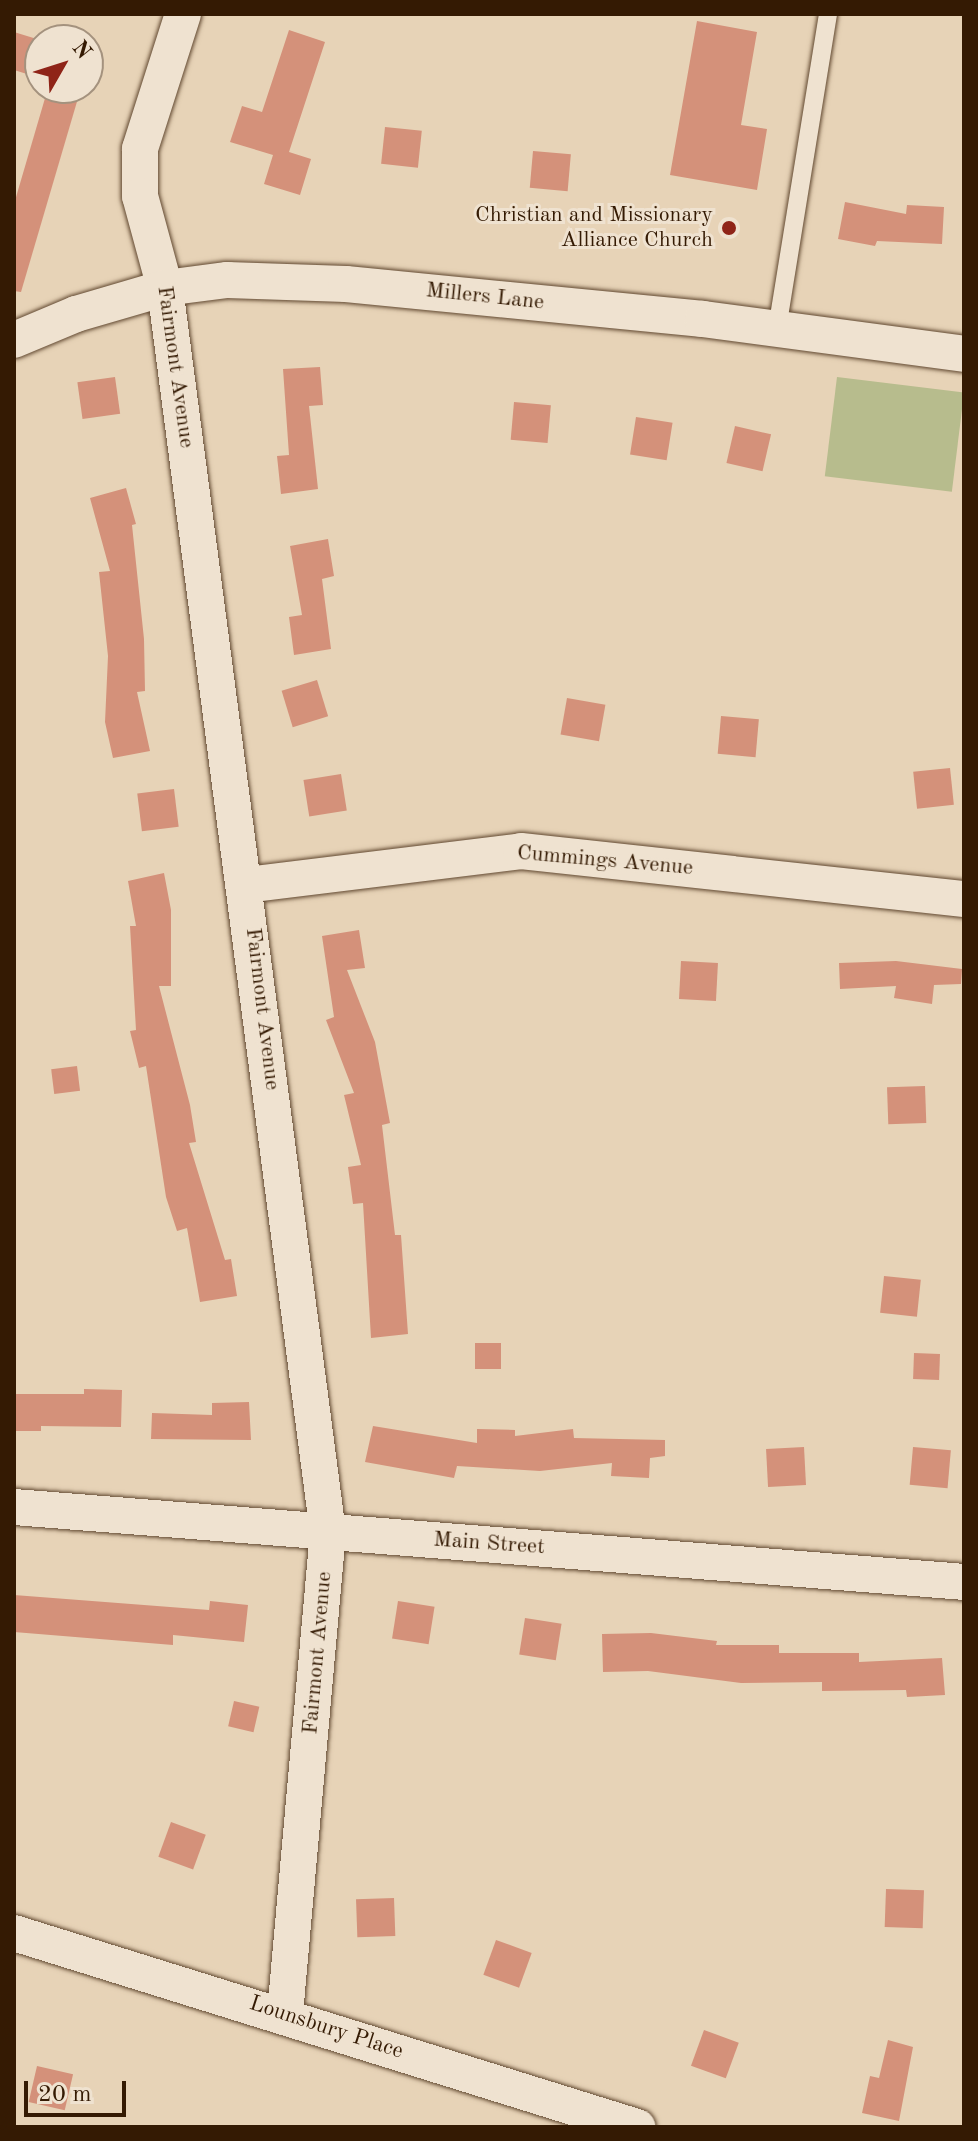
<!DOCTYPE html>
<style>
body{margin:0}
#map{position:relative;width:978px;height:2141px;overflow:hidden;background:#e7d3b7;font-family:"Old Standard TT",serif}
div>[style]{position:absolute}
.green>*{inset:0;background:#b7bc8d;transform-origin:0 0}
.building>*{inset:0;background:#d4917a;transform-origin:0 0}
.roads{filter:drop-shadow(0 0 2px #614830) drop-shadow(0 0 2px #614830)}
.service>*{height:18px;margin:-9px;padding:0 9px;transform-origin:9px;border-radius:9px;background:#efe2d0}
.minor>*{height:36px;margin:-18px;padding:0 18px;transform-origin:18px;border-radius:18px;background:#efe2d0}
.dots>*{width:22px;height:22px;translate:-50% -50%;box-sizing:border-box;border:4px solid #efe2d0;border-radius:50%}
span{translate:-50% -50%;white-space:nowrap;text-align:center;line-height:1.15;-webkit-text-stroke:6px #efe2d0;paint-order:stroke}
.poi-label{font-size:22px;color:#341a03}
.right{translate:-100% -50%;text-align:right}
.street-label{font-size:22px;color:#341a03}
.frame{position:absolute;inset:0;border:16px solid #341a03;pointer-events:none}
.north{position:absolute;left:24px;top:24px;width:80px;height:80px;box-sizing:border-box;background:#efe2d0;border:2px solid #a4927e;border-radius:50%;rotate:51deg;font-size:22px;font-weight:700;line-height:32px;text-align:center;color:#341a03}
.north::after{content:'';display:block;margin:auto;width:28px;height:36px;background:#8f2418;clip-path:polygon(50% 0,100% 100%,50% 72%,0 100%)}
.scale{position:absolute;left:24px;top:2081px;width:102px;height:36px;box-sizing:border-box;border:4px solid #341a03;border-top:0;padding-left:10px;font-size:24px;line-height:28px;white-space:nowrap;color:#341a03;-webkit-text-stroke:6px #efe2d0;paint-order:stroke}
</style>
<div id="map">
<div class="green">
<div style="left:837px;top:377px;width:128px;height:100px;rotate:7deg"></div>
</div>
<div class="building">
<div style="clip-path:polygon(697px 21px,757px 32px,741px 125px,767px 129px,757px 190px,670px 175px)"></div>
<div style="clip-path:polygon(289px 30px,325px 42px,289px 152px,311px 159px,300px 195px,264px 184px,273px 155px,230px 142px,242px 106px,262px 112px)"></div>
<div style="clip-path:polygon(14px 32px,40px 40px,40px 78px,14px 70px)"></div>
<div style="clip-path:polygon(48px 88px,81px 88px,21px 292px,14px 291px,14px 204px)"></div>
<div style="left:385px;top:127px;width:37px;height:37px;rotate:6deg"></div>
<div style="left:533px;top:151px;width:38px;height:37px;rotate:5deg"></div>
<div style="clip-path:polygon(845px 202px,906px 214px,907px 205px,944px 207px,942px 244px,877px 241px,875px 246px,838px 239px)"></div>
<div style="clip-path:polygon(320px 367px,323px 405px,309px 406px,318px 489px,281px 494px,277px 456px,289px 455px,283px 369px)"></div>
<div style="left:115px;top:377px;width:37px;height:38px;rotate:82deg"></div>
<div style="left:514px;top:402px;width:37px;height:38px;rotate:5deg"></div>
<div style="left:636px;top:417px;width:37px;height:38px;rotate:9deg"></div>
<div style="left:735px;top:426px;width:37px;height:38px;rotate:13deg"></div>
<div style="clip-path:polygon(126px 488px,136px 524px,132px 525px,144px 639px,145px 691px,137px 692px,150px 751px,113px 758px,105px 722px,108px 656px,99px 572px,110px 571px,90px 498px)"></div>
<div style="clip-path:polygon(328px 539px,334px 576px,322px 579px,331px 649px,294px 655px,289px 617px,302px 615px,290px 546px)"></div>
<div style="left:317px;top:680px;width:38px;height:37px;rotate:73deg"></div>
<div style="left:567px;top:698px;width:39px;height:37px;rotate:10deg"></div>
<div style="left:721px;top:716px;width:38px;height:38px;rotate:5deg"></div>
<div style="left:950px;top:768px;width:37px;height:37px;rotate:84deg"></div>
<div style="left:341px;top:774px;width:37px;height:38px;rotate:81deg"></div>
<div style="left:174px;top:789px;width:38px;height:37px;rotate:83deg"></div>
<div style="clip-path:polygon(164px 873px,171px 910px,171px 986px,159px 986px,190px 1105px,196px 1142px,189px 1143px,225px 1260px,231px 1259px,237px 1296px,200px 1302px,187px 1228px,177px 1231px,166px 1197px,146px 1066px,139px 1068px,130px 1031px,136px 1030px,130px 926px,136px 926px,128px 881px)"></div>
<div style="clip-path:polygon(359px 930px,365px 968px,347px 970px,375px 1042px,390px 1123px,382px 1125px,395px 1235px,401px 1235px,408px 1334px,371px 1338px,363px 1203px,353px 1204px,348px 1167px,361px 1165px,344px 1095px,354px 1093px,326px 1020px,334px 1017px,322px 936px)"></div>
<div style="left:681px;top:961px;width:37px;height:38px;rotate:3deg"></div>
<div style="clip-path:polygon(896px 961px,962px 969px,961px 984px,934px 985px,932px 1004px,894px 998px,896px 986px,840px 989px,839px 963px)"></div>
<div style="left:77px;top:1066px;width:25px;height:26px;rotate:83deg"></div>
<div style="left:925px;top:1086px;width:37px;height:38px;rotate:88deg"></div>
<div style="left:884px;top:1276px;width:37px;height:37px;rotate:6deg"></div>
<div style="left:475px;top:1343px;width:26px;height:26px"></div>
<div style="left:914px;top:1353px;width:26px;height:26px;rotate:2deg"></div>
<div style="clip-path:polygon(84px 1389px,122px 1390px,121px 1427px,41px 1426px,41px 1431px,14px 1431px,14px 1394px,84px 1394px)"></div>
<div style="clip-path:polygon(249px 1402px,251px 1440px,151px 1439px,152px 1413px,212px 1415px,212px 1403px)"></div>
<div style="clip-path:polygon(373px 1426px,477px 1443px,477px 1429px,515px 1430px,515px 1436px,573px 1429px,574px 1438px,665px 1440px,665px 1456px,650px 1458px,649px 1478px,611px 1476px,612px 1463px,540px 1471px,457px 1466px,454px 1478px,365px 1462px)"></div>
<div style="left:804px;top:1447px;width:38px;height:38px;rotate:87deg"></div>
<div style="left:913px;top:1447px;width:38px;height:38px;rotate:5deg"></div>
<div style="clip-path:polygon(14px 1595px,209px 1610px,210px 1601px,248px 1605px,244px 1642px,173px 1635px,173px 1645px,14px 1632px)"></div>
<div style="left:398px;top:1601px;width:37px;height:38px;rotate:9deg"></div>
<div style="left:525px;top:1618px;width:37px;height:37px;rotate:9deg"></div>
<div style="clip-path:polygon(651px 1633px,717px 1641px,716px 1645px,779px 1645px,779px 1653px,859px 1653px,859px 1662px,942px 1658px,945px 1695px,907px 1697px,906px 1690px,822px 1691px,822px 1682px,741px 1683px,648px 1671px,603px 1672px,602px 1634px)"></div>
<div style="left:234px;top:1701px;width:26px;height:26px;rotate:13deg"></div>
<div style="left:171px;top:1822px;width:37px;height:37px;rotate:20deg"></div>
<div style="left:886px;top:1889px;width:38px;height:38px;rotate:2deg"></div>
<div style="left:394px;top:1898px;width:38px;height:38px;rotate:88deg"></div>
<div style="left:496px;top:1940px;width:38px;height:37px;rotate:20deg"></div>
<div style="left:704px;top:2030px;width:37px;height:38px;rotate:20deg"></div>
<div style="clip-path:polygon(888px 2040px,913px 2047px,899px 2121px,862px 2113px,870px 2076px,879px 2078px)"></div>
<div style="left:37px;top:2066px;width:37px;height:37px;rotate:13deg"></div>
</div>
<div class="roads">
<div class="service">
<div style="left:777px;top:329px;width:319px;rotate:-80.8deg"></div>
</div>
<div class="minor">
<div style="left:183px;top:14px;width:142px;rotate:107.7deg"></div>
<div style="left:140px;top:149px;width:47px;rotate:90deg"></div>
<div style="left:140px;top:196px;width:95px;rotate:74.8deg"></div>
<div style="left:165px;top:288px;width:1255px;rotate:82.54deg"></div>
<div style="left:328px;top:1532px;width:484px;rotate:95.1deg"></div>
<div style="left:14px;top:340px;width:67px;rotate:-22.8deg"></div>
<div style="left:76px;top:314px;width:93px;rotate:-16.3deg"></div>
<div style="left:165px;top:288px;width:63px;rotate:-7.4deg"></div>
<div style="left:227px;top:280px;width:119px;rotate:1.9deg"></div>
<div style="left:346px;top:284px;width:359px;rotate:5.6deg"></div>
<div style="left:703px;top:319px;width:263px;rotate:7.6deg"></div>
<div style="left:246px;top:885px;width:277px;rotate:-7deg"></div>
<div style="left:521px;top:851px;width:446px;rotate:6.2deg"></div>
<div style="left:14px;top:1507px;width:953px;rotate:4.51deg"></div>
<div style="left:14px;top:1933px;width:653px;rotate:17.3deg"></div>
</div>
</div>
<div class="dots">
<div style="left:729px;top:228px;background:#8f2418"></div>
</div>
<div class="poi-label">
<span class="right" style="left:713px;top:228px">Christian and Missionary<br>Alliance Church</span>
</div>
<div class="street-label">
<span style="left:485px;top:297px;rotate:6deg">Millers Lane</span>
<span style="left:175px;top:367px;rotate:82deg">Fairmont Avenue</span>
<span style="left:605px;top:861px;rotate:5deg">Cummings Avenue</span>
<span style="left:262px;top:1009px;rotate:83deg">Fairmont Avenue</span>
<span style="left:489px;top:1544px;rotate:4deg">Main Street</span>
<span style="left:318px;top:1653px;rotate:-85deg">Fairmont Avenue</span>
<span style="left:326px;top:2028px;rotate:18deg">Lounsbury Place</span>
</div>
<div class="frame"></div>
<div class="north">N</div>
<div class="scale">20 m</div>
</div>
